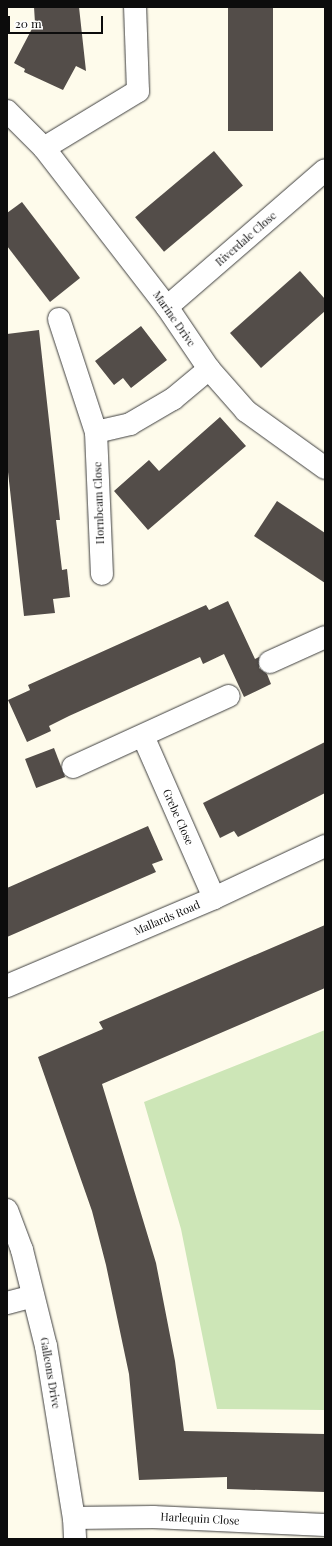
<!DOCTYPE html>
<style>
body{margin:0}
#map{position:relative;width:332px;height:1546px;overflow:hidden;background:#fefbeb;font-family:"Playfair Display",serif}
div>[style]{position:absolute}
.green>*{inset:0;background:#cde6b7}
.building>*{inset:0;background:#534d49;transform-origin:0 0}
.roads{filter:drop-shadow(0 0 1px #3f3f3f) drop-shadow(0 0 1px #3f3f3f)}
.minor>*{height:22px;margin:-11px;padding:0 11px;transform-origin:11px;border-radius:11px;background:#fff}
span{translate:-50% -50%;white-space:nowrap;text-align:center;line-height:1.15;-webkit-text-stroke:4px #fff;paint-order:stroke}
.street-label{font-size:11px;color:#0c0c0c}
.frame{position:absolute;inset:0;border:8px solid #0c0c0c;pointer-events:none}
.scale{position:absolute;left:8px;top:16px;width:95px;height:18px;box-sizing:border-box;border:2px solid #0c0c0c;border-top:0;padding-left:5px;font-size:12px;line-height:14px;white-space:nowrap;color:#0c0c0c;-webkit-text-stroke:3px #fff;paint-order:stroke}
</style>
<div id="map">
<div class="green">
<div style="clip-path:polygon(325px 1030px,325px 1410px,217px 1409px,181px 1229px,144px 1102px)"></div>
</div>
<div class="building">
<div style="clip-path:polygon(34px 7px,79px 7px,86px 71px,76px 66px,63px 90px,24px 72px,25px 69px,14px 63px,35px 23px)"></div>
<div style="left:228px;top:7px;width:45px;height:124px"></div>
<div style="left:214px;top:151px;width:45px;height:103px;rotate:50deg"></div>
<div style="clip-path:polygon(22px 202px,80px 278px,50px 302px,7px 246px,7px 213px)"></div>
<div style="clip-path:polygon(300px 271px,325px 299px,325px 311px,261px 368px,230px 333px)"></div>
<div style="clip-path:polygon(141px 326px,167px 360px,131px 388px,123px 378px,114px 385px,95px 361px)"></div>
<div style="clip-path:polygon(39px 330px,60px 520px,56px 520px,62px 570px,67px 569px,70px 597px,53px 599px,55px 613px,24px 616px,7px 463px,7px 334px)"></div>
<div style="clip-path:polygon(220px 417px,246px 446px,148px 530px,114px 491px,149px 460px,159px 471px)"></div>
<div style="clip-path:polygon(277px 501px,325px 533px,325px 583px,254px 536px)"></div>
<div style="clip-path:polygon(228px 601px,255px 659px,259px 657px,259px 668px,267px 674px,271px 684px,244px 697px,224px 654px,203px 664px,200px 657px,69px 716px,49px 726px,51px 731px,27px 742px,8px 700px,30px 690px,28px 685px,206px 605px,209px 610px)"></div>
<div style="clip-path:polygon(325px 742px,325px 793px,238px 837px,234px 831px,220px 838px,203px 803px)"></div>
<div style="left:54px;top:748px;width:31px;height:31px;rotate:69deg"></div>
<div style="clip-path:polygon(148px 826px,163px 860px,152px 864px,156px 872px,7px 937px,7px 888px)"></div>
<div style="clip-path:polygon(325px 925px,325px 988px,102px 1084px,156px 1263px,175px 1361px,184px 1431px,325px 1434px,325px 1492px,227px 1489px,227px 1477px,139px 1480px,129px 1374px,106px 1265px,92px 1211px,38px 1057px,103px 1029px,99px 1022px)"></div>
</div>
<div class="roads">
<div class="minor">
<div style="left:7px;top:111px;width:52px;rotate:45deg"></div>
<div style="left:44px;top:148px;width:201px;rotate:52.3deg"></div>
<div style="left:167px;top:307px;width:75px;rotate:55.9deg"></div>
<div style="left:209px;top:369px;width:56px;rotate:48.6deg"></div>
<div style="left:246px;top:411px;width:97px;rotate:35.8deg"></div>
<div style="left:44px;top:148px;width:110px;rotate:-31.2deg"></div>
<div style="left:138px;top:91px;width:84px;rotate:-92deg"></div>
<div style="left:167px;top:307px;width:209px;rotate:-40.9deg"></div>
<div style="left:59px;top:319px;width:119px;rotate:71.9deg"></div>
<div style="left:96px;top:432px;width:142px;rotate:87.6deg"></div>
<div style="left:96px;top:432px;width:35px;rotate:-13deg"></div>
<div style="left:130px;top:424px;width:50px;rotate:-30.2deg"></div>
<div style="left:173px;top:399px;width:47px;rotate:-39.8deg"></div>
<div style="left:270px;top:662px;width:60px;rotate:-24.4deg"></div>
<div style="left:143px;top:736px;width:177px;rotate:66.3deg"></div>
<div style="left:73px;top:767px;width:171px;rotate:-24.5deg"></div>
<div style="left:7px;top:986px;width:225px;rotate:-23deg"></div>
<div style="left:214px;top:898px;width:123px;rotate:-25.1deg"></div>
<div style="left:7px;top:1210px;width:43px;rotate:69.4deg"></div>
<div style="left:22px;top:1250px;width:99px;rotate:76deg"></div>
<div style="left:46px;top:1346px;width:174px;rotate:80.8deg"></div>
<div style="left:74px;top:1518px;width:21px;rotate:87deg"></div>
<div style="left:7px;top:1303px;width:27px;rotate:-15deg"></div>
<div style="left:74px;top:1518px;width:79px;rotate:-0.7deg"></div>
<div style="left:153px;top:1517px;width:172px;rotate:2.7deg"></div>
</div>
</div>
<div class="street-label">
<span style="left:246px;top:239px;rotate:-41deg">Riverdale Close</span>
<span style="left:174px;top:319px;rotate:55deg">Marine Drive</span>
<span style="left:99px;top:503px;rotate:-92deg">Hornbeam Close</span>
<span style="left:178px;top:817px;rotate:66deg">Grebe Close</span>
<span style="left:167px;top:918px;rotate:-23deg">Mallards Road</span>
<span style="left:50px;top:1373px;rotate:80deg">Galleons Drive</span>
<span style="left:200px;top:1519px;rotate:3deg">Harlequin Close</span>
</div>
<div class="frame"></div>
<div class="scale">20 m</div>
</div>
